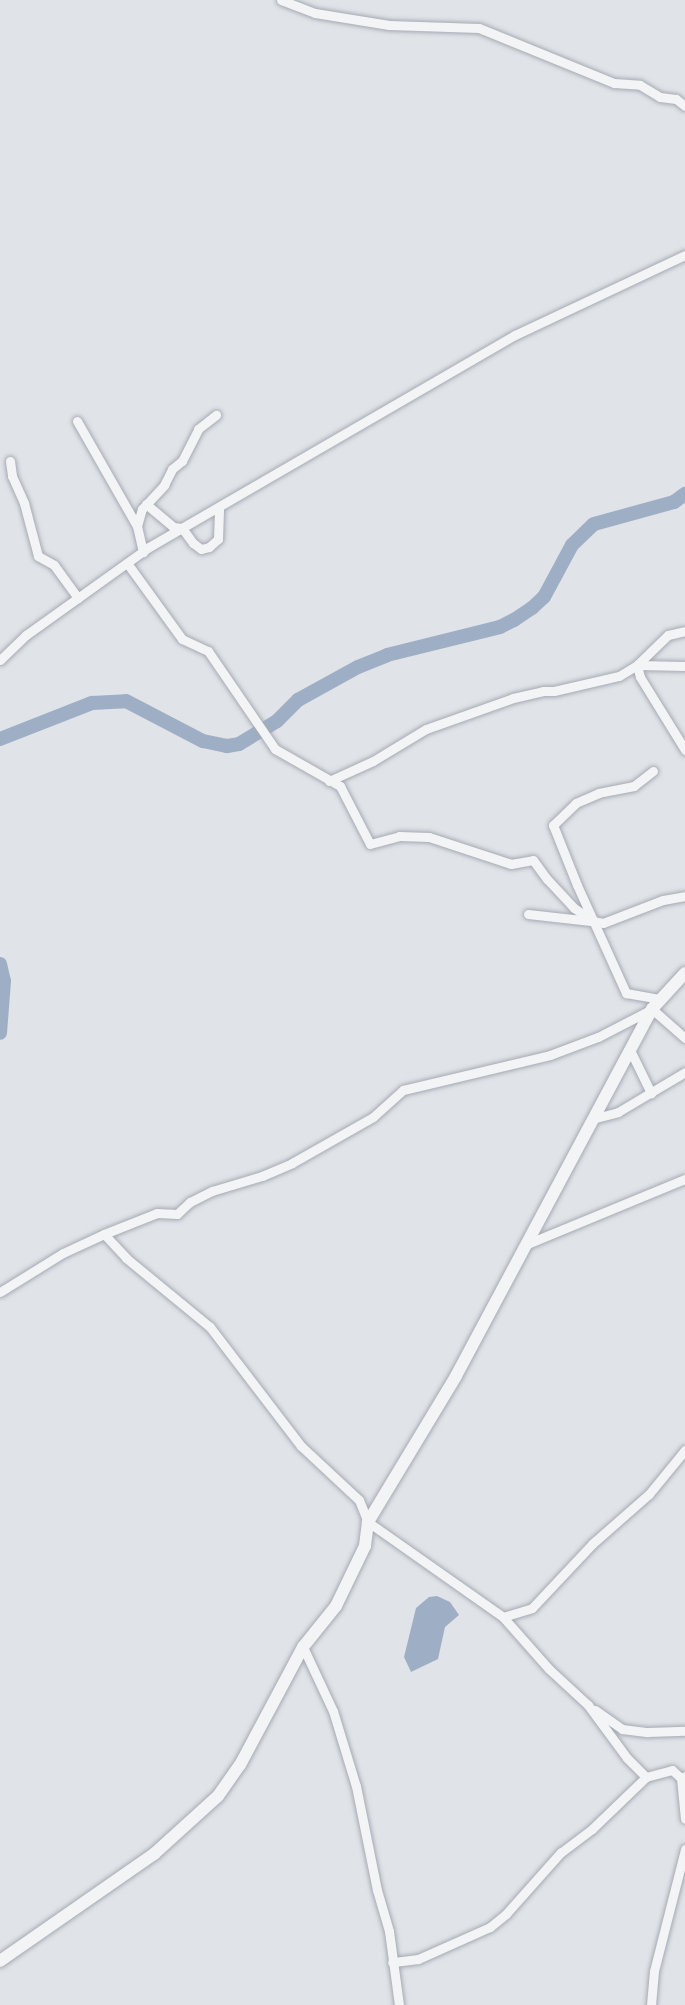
<!DOCTYPE html>
<style>
body{margin:0}
#map{position:relative;width:685px;height:2005px;overflow:hidden;background:#e0e3e8;font-family:"Sofia Sans Condensed",sans-serif}
div>[style]{position:absolute}
.water>*{inset:0;background:#9eafc5}
.river>*{height:14px;margin:-7px;padding:0 7px;transform-origin:7px;border-radius:7px;background:#9eafc5}
.roads{filter:drop-shadow(0 0 2px #a6aab2) drop-shadow(0 0 2px #a6aab2)}
.minor>*{height:9px;margin:-4.5px;padding:0 4.5px;transform-origin:4.5px;border-radius:4.5px;background:#f2f4f6}
.tertiary>*{height:12px;margin:-6px;padding:0 6px;transform-origin:6px;border-radius:6px;background:#f2f4f6}
span{translate:-50% -50%;white-space:nowrap;text-align:center;line-height:1.15;-webkit-text-stroke:4.5px #eff2f6;paint-order:stroke}
</style>
<div id="map">
<div class="water">
<div style="clip-path:polygon(437px 1596px,450px 1602px,459px 1615px,445px 1627px,438px 1659px,411px 1672px,404px 1657px,416px 1608px,429px 1597px)"></div>
</div>
<div class="river">
<div style="left:0;top:739px;width:99px;rotate:-21.4deg"></div>
<div style="left:92px;top:703px;width:34px;rotate:-3deg"></div>
<div style="left:126px;top:701px;width:87px;rotate:27.5deg"></div>
<div style="left:203px;top:741px;width:25px;rotate:12deg"></div>
<div style="left:227px;top:746px;width:12px;rotate:-9deg"></div>
<div style="left:239px;top:744px;width:44px;rotate:-31.2deg"></div>
<div style="left:277px;top:721px;width:30px;rotate:-45deg"></div>
<div style="left:298px;top:700px;width:68px;rotate:-28.8deg"></div>
<div style="left:358px;top:667px;width:31px;rotate:-22deg"></div>
<div style="left:387px;top:655px;width:116px;rotate:-13.9deg"></div>
<div style="left:500px;top:627px;width:16px;rotate:-27deg"></div>
<div style="left:514px;top:620px;width:22px;rotate:-34deg"></div>
<div style="left:532px;top:608px;width:16px;rotate:-43deg"></div>
<div style="left:544px;top:597px;width:59px;rotate:-61.7deg"></div>
<div style="left:572px;top:545px;width:30px;rotate:-44deg"></div>
<div style="left:594px;top:524px;width:83px;rotate:-15.4deg"></div>
<div style="left:674px;top:502px;width:14px;rotate:-36deg"></div>
<div style="left:0;top:964px;width:17px;rotate:77deg"></div>
<div style="left:4px;top:981px;width:52px;rotate:94.4deg"></div>
</div>
<div class="roads">
<div class="minor">
<div style="left:281px;top:0;width:36px;rotate:21deg"></div>
<div style="left:315px;top:13px;width:75px;rotate:9.2deg"></div>
<div style="left:389px;top:25px;width:90px;rotate:1.9deg"></div>
<div style="left:479px;top:28px;width:146px;rotate:22.2deg"></div>
<div style="left:614px;top:83px;width:26px;rotate:4deg"></div>
<div style="left:640px;top:85px;width:23px;rotate:31deg"></div>
<div style="left:660px;top:97px;width:16px;rotate:7deg"></div>
<div style="left:676px;top:99px;width:11px;rotate:38deg"></div>
<div style="left:77px;top:421px;width:121px;rotate:60.3deg"></div>
<div style="left:137px;top:526px;width:27px;rotate:77deg"></div>
<div style="left:10px;top:461px;width:15px;rotate:82deg"></div>
<div style="left:12px;top:476px;width:30px;rotate:66deg"></div>
<div style="left:24px;top:503px;width:55px;rotate:75.2deg"></div>
<div style="left:38px;top:556px;width:18px;rotate:29deg"></div>
<div style="left:54px;top:565px;width:41px;rotate:54deg"></div>
<div style="left:146px;top:504px;width:35px;rotate:40deg"></div>
<div style="left:173px;top:527px;width:9px;rotate:6deg"></div>
<div style="left:182px;top:528px;width:19px;rotate:54deg"></div>
<div style="left:193px;top:543px;width:10px;rotate:37deg"></div>
<div style="left:201px;top:549px;width:8px;rotate:-14deg"></div>
<div style="left:209px;top:547px;width:12px;rotate:-42deg"></div>
<div style="left:218px;top:539px;width:30px;rotate:-88deg"></div>
<div style="left:137px;top:526px;width:18px;rotate:-74deg"></div>
<div style="left:142px;top:509px;width:33px;rotate:-47deg"></div>
<div style="left:164px;top:485px;width:18px;rotate:-63deg"></div>
<div style="left:172px;top:469px;width:13px;rotate:-39deg"></div>
<div style="left:182px;top:461px;width:36px;rotate:-63deg"></div>
<div style="left:198px;top:429px;width:23px;rotate:-38deg"></div>
<div style="left:127px;top:563px;width:94px;rotate:54.1deg"></div>
<div style="left:182px;top:639px;width:29px;rotate:25deg"></div>
<div style="left:208px;top:651px;width:119px;rotate:55.6deg"></div>
<div style="left:275px;top:749px;width:75px;rotate:29.6deg"></div>
<div style="left:340px;top:786px;width:65px;rotate:62.7deg"></div>
<div style="left:370px;top:844px;width:30px;rotate:-15deg"></div>
<div style="left:399px;top:836px;width:30px;rotate:2deg"></div>
<div style="left:429px;top:837px;width:86px;rotate:18.2deg"></div>
<div style="left:511px;top:864px;width:22px;rotate:-10deg"></div>
<div style="left:533px;top:860px;width:24px;rotate:54deg"></div>
<div style="left:547px;top:879px;width:40px;rotate:47deg"></div>
<div style="left:574px;top:908px;width:23px;rotate:34deg"></div>
<div style="left:593px;top:921px;width:10px;rotate:11deg"></div>
<div style="left:603px;top:923px;width:64px;rotate:-21deg"></div>
<div style="left:663px;top:900px;width:22px;rotate:-10deg"></div>
<div style="left:0;top:660px;width:36px;rotate:-44deg"></div>
<div style="left:26px;top:635px;width:151px;rotate:-35.6deg"></div>
<div style="left:149px;top:547px;width:423px;rotate:-30.1deg"></div>
<div style="left:515px;top:335px;width:188px;rotate:-25.2deg"></div>
<div style="left:685px;top:666px;width:48px;rotate:-178.8deg"></div>
<div style="left:637px;top:665px;width:12px;rotate:76deg"></div>
<div style="left:640px;top:677px;width:86px;rotate:58.3deg"></div>
<div style="left:653px;top:771px;width:24px;rotate:142deg"></div>
<div style="left:634px;top:786px;width:36px;rotate:169deg"></div>
<div style="left:599px;top:793px;width:25px;rotate:157deg"></div>
<div style="left:576px;top:803px;width:32px;rotate:136deg"></div>
<div style="left:553px;top:825px;width:65px;rotate:68.2deg"></div>
<div style="left:577px;top:885px;width:119px;rotate:65.6deg"></div>
<div style="left:626px;top:993px;width:35px;rotate:10deg"></div>
<div style="left:329px;top:781px;width:48px;rotate:-24.4deg"></div>
<div style="left:373px;top:761px;width:62px;rotate:-31.1deg"></div>
<div style="left:426px;top:729px;width:92px;rotate:-19.6deg"></div>
<div style="left:513px;top:698px;width:31px;rotate:-13deg"></div>
<div style="left:543px;top:691px;width:11px"></div>
<div style="left:554px;top:691px;width:67px;rotate:-13deg"></div>
<div style="left:619px;top:676px;width:21px;rotate:-31deg"></div>
<div style="left:637px;top:665px;width:43px;rotate:-44.1deg"></div>
<div style="left:668px;top:635px;width:17px;rotate:-13deg"></div>
<div style="left:528px;top:914px;width:63px;rotate:6.3deg"></div>
<div style="left:631px;top:1052px;width:46px;rotate:64deg"></div>
<div style="left:596px;top:1118px;width:23px;rotate:-15deg"></div>
<div style="left:618px;top:1112px;width:78px;rotate:-30.8deg"></div>
<div style="left:104px;top:1234px;width:33px;rotate:47deg"></div>
<div style="left:126px;top:1258px;width:109px;rotate:39.4deg"></div>
<div style="left:210px;top:1327px;width:150px;rotate:52.6deg"></div>
<div style="left:301px;top:1446px;width:79px;rotate:43deg"></div>
<div style="left:359px;top:1500px;width:24px;rotate:68deg"></div>
<div style="left:368px;top:1522px;width:165px;rotate:35.1deg"></div>
<div style="left:503px;top:1617px;width:69px;rotate:48.5deg"></div>
<div style="left:549px;top:1669px;width:53px;rotate:42.7deg"></div>
<div style="left:588px;top:1705px;width:66px;rotate:53.7deg"></div>
<div style="left:627px;top:1758px;width:27px;rotate:45deg"></div>
<div style="left:646px;top:1777px;width:75px;rotate:136.1deg"></div>
<div style="left:592px;top:1829px;width:39px;rotate:143deg"></div>
<div style="left:561px;top:1852px;width:83px;rotate:131.6deg"></div>
<div style="left:506px;top:1914px;width:21px;rotate:141deg"></div>
<div style="left:490px;top:1927px;width:79px;rotate:156deg"></div>
<div style="left:418px;top:1959px;width:26px;rotate:173deg"></div>
<div style="left:527px;top:1244px;width:171px;rotate:-22.4deg"></div>
<div style="left:0;top:1292px;width:74px;rotate:-31.8deg"></div>
<div style="left:63px;top:1253px;width:45px;rotate:-24.9deg"></div>
<div style="left:104px;top:1234px;width:57px;rotate:-21.6deg"></div>
<div style="left:157px;top:1213px;width:20px;rotate:3deg"></div>
<div style="left:177px;top:1214px;width:18px;rotate:-43deg"></div>
<div style="left:190px;top:1202px;width:25px;rotate:-27deg"></div>
<div style="left:212px;top:1191px;width:52px;rotate:-16.7deg"></div>
<div style="left:262px;top:1176px;width:33px;rotate:-23deg"></div>
<div style="left:292px;top:1163px;width:93px;rotate:-29.6deg"></div>
<div style="left:373px;top:1117px;width:40px;rotate:-42deg"></div>
<div style="left:403px;top:1090px;width:151px;rotate:-13.4deg"></div>
<div style="left:550px;top:1055px;width:51px;rotate:-20.6deg"></div>
<div style="left:598px;top:1037px;width:61px;rotate:-27.4deg"></div>
<div style="left:652px;top:1009px;width:44px;rotate:41.3deg"></div>
<div style="left:503px;top:1617px;width:30px;rotate:-17deg"></div>
<div style="left:532px;top:1608px;width:88px;rotate:-46.8deg"></div>
<div style="left:592px;top:1544px;width:76px;rotate:-41.3deg"></div>
<div style="left:649px;top:1494px;width:57px;rotate:-50.7deg"></div>
<div style="left:303px;top:1647px;width:71px;rotate:64.9deg"></div>
<div style="left:333px;top:1711px;width:78px;rotate:73deg"></div>
<div style="left:356px;top:1786px;width:106px;rotate:78.6deg"></div>
<div style="left:377px;top:1890px;width:43px;rotate:73.7deg"></div>
<div style="left:389px;top:1931px;width:75px;rotate:82.3deg"></div>
<div style="left:595px;top:1710px;width:33px;rotate:35deg"></div>
<div style="left:622px;top:1729px;width:26px;rotate:7deg"></div>
<div style="left:648px;top:1732px;width:37px;rotate:-2deg"></div>
<div style="left:646px;top:1777px;width:27px;rotate:-15deg"></div>
<div style="left:672px;top:1770px;width:12px;rotate:42deg"></div>
<div style="left:681px;top:1778px;width:4px;rotate:-27deg"></div>
<div style="left:681px;top:1778px;width:41px;rotate:84.4deg"></div>
<div style="left:651px;top:2005px;width:34px;rotate:-85deg"></div>
<div style="left:654px;top:1971px;width:126px;rotate:-75.7deg"></div>
</div>
<div class="tertiary">
<div style="left:0;top:1961px;width:188px;rotate:-34.8deg"></div>
<div style="left:154px;top:1854px;width:86px;rotate:-42.2deg"></div>
<div style="left:218px;top:1796px;width:38px;rotate:-55deg"></div>
<div style="left:240px;top:1765px;width:134px;rotate:-61.9deg"></div>
<div style="left:303px;top:1647px;width:53px;rotate:-51.2deg"></div>
<div style="left:336px;top:1606px;width:67px;rotate:-64.2deg"></div>
<div style="left:365px;top:1546px;width:24px;rotate:-83deg"></div>
<div style="left:368px;top:1522px;width:170px;rotate:-58.9deg"></div>
<div style="left:456px;top:1376px;width:416px;rotate:-61.9deg"></div>
<div style="left:652px;top:1009px;width:49px;rotate:-47.5deg"></div>
</div>
</div>
</div>
